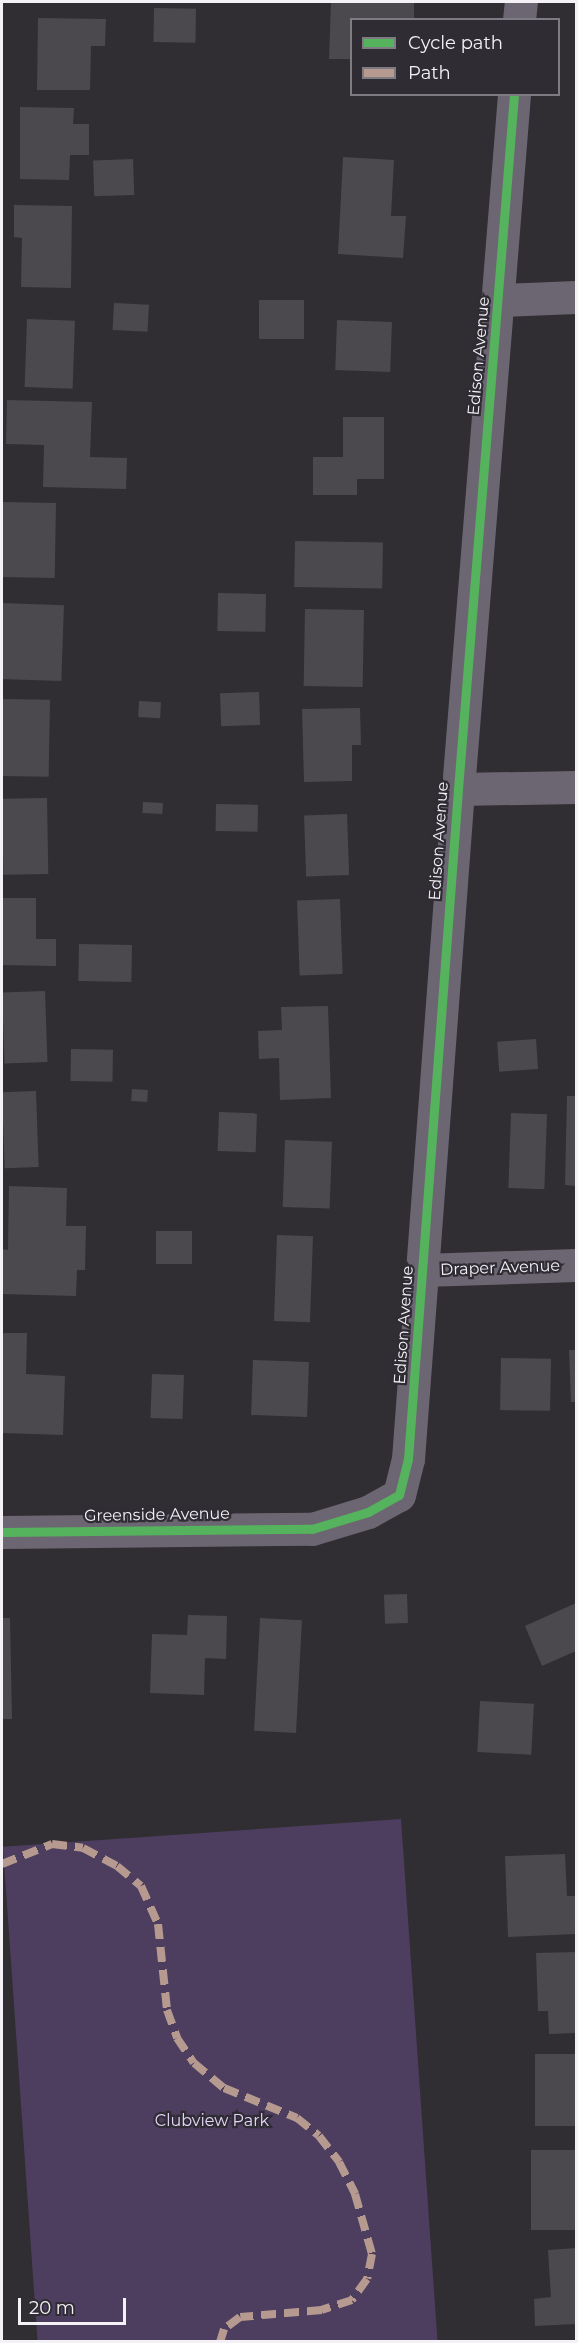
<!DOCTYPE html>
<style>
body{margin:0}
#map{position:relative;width:578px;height:2343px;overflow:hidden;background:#302e32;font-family:Montserrat,sans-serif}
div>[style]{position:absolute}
.green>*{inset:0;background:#4d3e60;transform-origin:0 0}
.building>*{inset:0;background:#4b494d;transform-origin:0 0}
.minor>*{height:33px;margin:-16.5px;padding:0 16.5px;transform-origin:16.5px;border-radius:16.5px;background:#6c6673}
.quiet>*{height:8px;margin-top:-4px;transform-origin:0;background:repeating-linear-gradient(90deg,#b69a8f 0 15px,transparent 0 23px)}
.cycleway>*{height:9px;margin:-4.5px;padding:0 4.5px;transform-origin:4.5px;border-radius:4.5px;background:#56b35d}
span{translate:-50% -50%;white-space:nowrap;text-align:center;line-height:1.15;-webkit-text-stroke:4.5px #2f2c34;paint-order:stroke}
.street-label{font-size:16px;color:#f4f1f7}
.park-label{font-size:16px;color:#e4d6fa}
.frame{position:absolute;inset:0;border:3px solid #f4f1f7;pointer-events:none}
.legend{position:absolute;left:350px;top:18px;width:210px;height:78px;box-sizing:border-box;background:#2f2c34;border:2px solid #7e7b82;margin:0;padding:8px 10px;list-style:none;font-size:18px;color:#f4f1f7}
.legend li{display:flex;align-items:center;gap:12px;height:30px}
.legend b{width:30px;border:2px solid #7e7b82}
.scale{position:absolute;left:18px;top:2298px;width:108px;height:27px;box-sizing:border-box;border:3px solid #f4f1f7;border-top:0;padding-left:8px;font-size:18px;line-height:21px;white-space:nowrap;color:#f4f1f7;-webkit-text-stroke:4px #2f2c34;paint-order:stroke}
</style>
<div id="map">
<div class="green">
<div style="left:401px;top:1819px;width:523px;height:399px;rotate:86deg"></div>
</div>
<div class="building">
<div style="clip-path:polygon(331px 2px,414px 2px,414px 20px,352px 20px,352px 59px,329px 59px)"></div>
<div style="left:154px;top:8px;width:42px;height:34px;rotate:1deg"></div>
<div style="clip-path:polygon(38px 18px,106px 19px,105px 46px,91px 46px,90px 90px,37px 90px)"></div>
<div style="clip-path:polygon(20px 107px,74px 108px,73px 124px,89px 124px,89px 155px,70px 155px,69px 180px,20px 179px)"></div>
<div style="clip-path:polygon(343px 157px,394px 160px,391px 216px,406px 216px,403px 258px,338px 254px)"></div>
<div style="left:133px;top:159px;width:36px;height:40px;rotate:88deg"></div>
<div style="clip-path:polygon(14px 205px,72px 206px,71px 288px,21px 287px,22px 238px,14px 237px)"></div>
<div style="left:259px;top:300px;width:45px;height:39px"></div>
<div style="left:114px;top:303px;width:35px;height:27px;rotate:3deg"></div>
<div style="left:27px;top:319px;width:48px;height:68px;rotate:2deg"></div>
<div style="left:337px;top:320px;width:55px;height:50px;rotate:2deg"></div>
<div style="clip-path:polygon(7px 400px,92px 402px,90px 457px,127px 458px,126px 489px,43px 487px,44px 445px,6px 444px)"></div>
<div style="clip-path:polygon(343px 417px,384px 417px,384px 479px,357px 479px,357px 495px,313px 495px,313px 457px,343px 457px)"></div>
<div style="left:2px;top:502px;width:54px;height:75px;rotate:1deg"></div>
<div style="left:295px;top:541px;width:88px;height:46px;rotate:1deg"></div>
<div style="left:218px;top:593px;width:48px;height:38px;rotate:1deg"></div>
<div style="left:2px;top:603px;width:62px;height:76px;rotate:2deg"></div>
<div style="left:305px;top:609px;width:59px;height:77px;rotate:1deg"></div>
<div style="left:259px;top:692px;width:33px;height:39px;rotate:88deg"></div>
<div style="left:2px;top:699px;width:48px;height:77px;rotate:1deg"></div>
<div style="left:139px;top:701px;width:22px;height:16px;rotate:3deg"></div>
<div style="clip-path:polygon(360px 708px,361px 745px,352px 745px,352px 781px,304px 782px,302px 709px)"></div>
<div style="left:47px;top:798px;width:76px;height:45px;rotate:89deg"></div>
<div style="left:143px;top:802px;width:20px;height:11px;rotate:3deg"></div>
<div style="left:216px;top:804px;width:42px;height:27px;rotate:1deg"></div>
<div style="left:347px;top:814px;width:61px;height:43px;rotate:88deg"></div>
<div style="clip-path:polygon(2px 898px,36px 898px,36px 939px,56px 939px,56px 966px,2px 965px)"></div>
<div style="left:340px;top:899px;width:75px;height:43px;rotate:88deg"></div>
<div style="left:79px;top:944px;width:53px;height:37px;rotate:1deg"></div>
<div style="left:45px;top:991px;width:71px;height:43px;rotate:88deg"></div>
<div style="clip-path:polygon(328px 1006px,331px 1098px,280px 1100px,279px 1058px,259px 1059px,258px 1031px,282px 1030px,281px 1007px)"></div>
<div style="left:536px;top:1039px;width:30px;height:39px;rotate:86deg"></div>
<div style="left:71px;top:1049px;width:42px;height:32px;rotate:1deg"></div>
<div style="left:132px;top:1089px;width:16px;height:12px;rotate:4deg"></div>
<div style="left:36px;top:1091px;width:76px;height:34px;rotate:88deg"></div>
<div style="clip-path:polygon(567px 1096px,576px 1096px,576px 1186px,565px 1185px)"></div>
<div style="left:219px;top:1112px;width:38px;height:39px;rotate:2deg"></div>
<div style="left:511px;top:1113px;width:36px;height:75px;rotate:2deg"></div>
<div style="left:285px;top:1140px;width:47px;height:67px;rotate:2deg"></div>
<div style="clip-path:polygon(9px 1186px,67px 1188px,66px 1226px,86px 1226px,85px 1270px,77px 1270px,76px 1296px,2px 1294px,2px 1249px,8px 1250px)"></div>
<div style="left:156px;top:1231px;width:36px;height:33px"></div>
<div style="left:277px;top:1235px;width:36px;height:86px;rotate:2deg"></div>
<div style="clip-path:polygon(2px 1333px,27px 1333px,26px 1374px,65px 1376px,63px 1435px,2px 1433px)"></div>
<div style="clip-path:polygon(569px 1350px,576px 1350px,576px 1402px,571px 1402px)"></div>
<div style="left:501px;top:1358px;width:50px;height:52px;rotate:1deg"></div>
<div style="left:253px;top:1360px;width:56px;height:55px;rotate:2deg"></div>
<div style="left:152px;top:1374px;width:32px;height:44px;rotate:2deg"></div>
<div style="left:407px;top:1594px;width:29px;height:23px;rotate:88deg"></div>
<div style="clip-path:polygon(576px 1603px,576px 1651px,542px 1666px,525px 1626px)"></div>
<div style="clip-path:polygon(188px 1615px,227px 1616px,226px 1659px,205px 1658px,204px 1695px,150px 1693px,152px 1634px,187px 1635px)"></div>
<div style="clip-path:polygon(2px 1618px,10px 1618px,12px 1719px,2px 1719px)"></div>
<div style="left:260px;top:1618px;width:42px;height:113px;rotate:3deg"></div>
<div style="left:480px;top:1701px;width:54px;height:51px;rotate:3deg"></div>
<div style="clip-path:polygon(565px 1854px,567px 1896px,576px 1896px,576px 1934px,508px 1937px,505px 1856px)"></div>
<div style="clip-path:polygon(576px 1952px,576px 2033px,549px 2034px,548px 2011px,538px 2011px,536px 1953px)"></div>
<div style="left:576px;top:2054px;width:72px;height:41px;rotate:90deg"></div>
<div style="left:576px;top:2150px;width:80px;height:45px;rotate:90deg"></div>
<div style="clip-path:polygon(576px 2248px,576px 2324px,535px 2326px,534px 2299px,551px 2297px,548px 2250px)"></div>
</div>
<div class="minor">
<div style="left:519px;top:20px;width:18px;rotate:-84deg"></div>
<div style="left:499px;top:300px;width:77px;rotate:-2.2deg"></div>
<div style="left:458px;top:789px;width:118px;rotate:-1deg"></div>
<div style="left:423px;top:1270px;width:153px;rotate:-1.9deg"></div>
<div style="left:2px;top:1532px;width:310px;rotate:-0.6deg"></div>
<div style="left:312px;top:1529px;width:59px;rotate:-16.9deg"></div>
<div style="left:368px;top:1512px;width:35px;rotate:-29deg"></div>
<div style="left:399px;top:1495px;width:37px;rotate:-76deg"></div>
<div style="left:408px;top:1459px;width:672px;rotate:-85.73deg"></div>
<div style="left:458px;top:789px;width:697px;rotate:-85.39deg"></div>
</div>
<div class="quiet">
<div style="left:2px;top:1864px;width:54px;rotate:-21.8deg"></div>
<div style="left:52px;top:1844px;width:31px;rotate:7deg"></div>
<div style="left:83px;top:1848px;width:38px;rotate:28deg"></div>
<div style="left:117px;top:1866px;width:31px;rotate:40deg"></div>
<div style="left:141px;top:1886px;width:42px;rotate:65.9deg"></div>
<div style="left:158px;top:1924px;width:86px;rotate:84deg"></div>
<div style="left:167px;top:2010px;width:30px;rotate:70deg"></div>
<div style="left:177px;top:2038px;width:30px;rotate:56deg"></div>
<div style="left:194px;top:2063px;width:39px;rotate:40deg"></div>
<div style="left:224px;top:2088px;width:79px;rotate:22.3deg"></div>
<div style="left:297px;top:2118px;width:28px;rotate:39deg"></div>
<div style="left:319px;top:2136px;width:33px;rotate:52deg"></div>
<div style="left:339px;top:2162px;width:36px;rotate:63deg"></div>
<div style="left:355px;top:2194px;width:62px;rotate:74.2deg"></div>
<div style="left:372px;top:2254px;width:25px;rotate:101deg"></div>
<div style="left:367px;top:2279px;width:26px;rotate:126deg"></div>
<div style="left:352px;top:2300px;width:32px;rotate:162deg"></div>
<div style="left:322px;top:2310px;width:82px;rotate:175.1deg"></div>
<div style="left:240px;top:2317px;width:20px;rotate:143deg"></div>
<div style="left:224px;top:2329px;width:14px;rotate:107deg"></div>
</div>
<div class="cycleway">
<div style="left:2px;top:1532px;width:310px;rotate:-0.6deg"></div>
<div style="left:312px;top:1529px;width:59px;rotate:-16.9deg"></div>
<div style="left:368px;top:1512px;width:35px;rotate:-29deg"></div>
<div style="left:399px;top:1495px;width:37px;rotate:-76deg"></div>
<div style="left:408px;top:1459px;width:672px;rotate:-85.73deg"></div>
<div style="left:458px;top:789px;width:697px;rotate:-85.39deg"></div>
</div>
<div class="street-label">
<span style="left:479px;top:356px;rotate:-85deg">Edison Avenue</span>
<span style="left:439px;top:841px;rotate:-86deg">Edison Avenue</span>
<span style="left:500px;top:1268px;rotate:-2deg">Draper Avenue</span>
<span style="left:404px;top:1325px;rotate:-86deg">Edison Avenue</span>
<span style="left:157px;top:1515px;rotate:-1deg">Greenside Avenue</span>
</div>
<div class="park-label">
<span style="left:212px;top:2121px">Clubview Park</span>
</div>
<div class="frame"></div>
<ul class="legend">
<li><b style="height:8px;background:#56b35d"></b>Cycle path</li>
<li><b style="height:8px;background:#b69a8f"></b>Path</li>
</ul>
<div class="scale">20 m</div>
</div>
